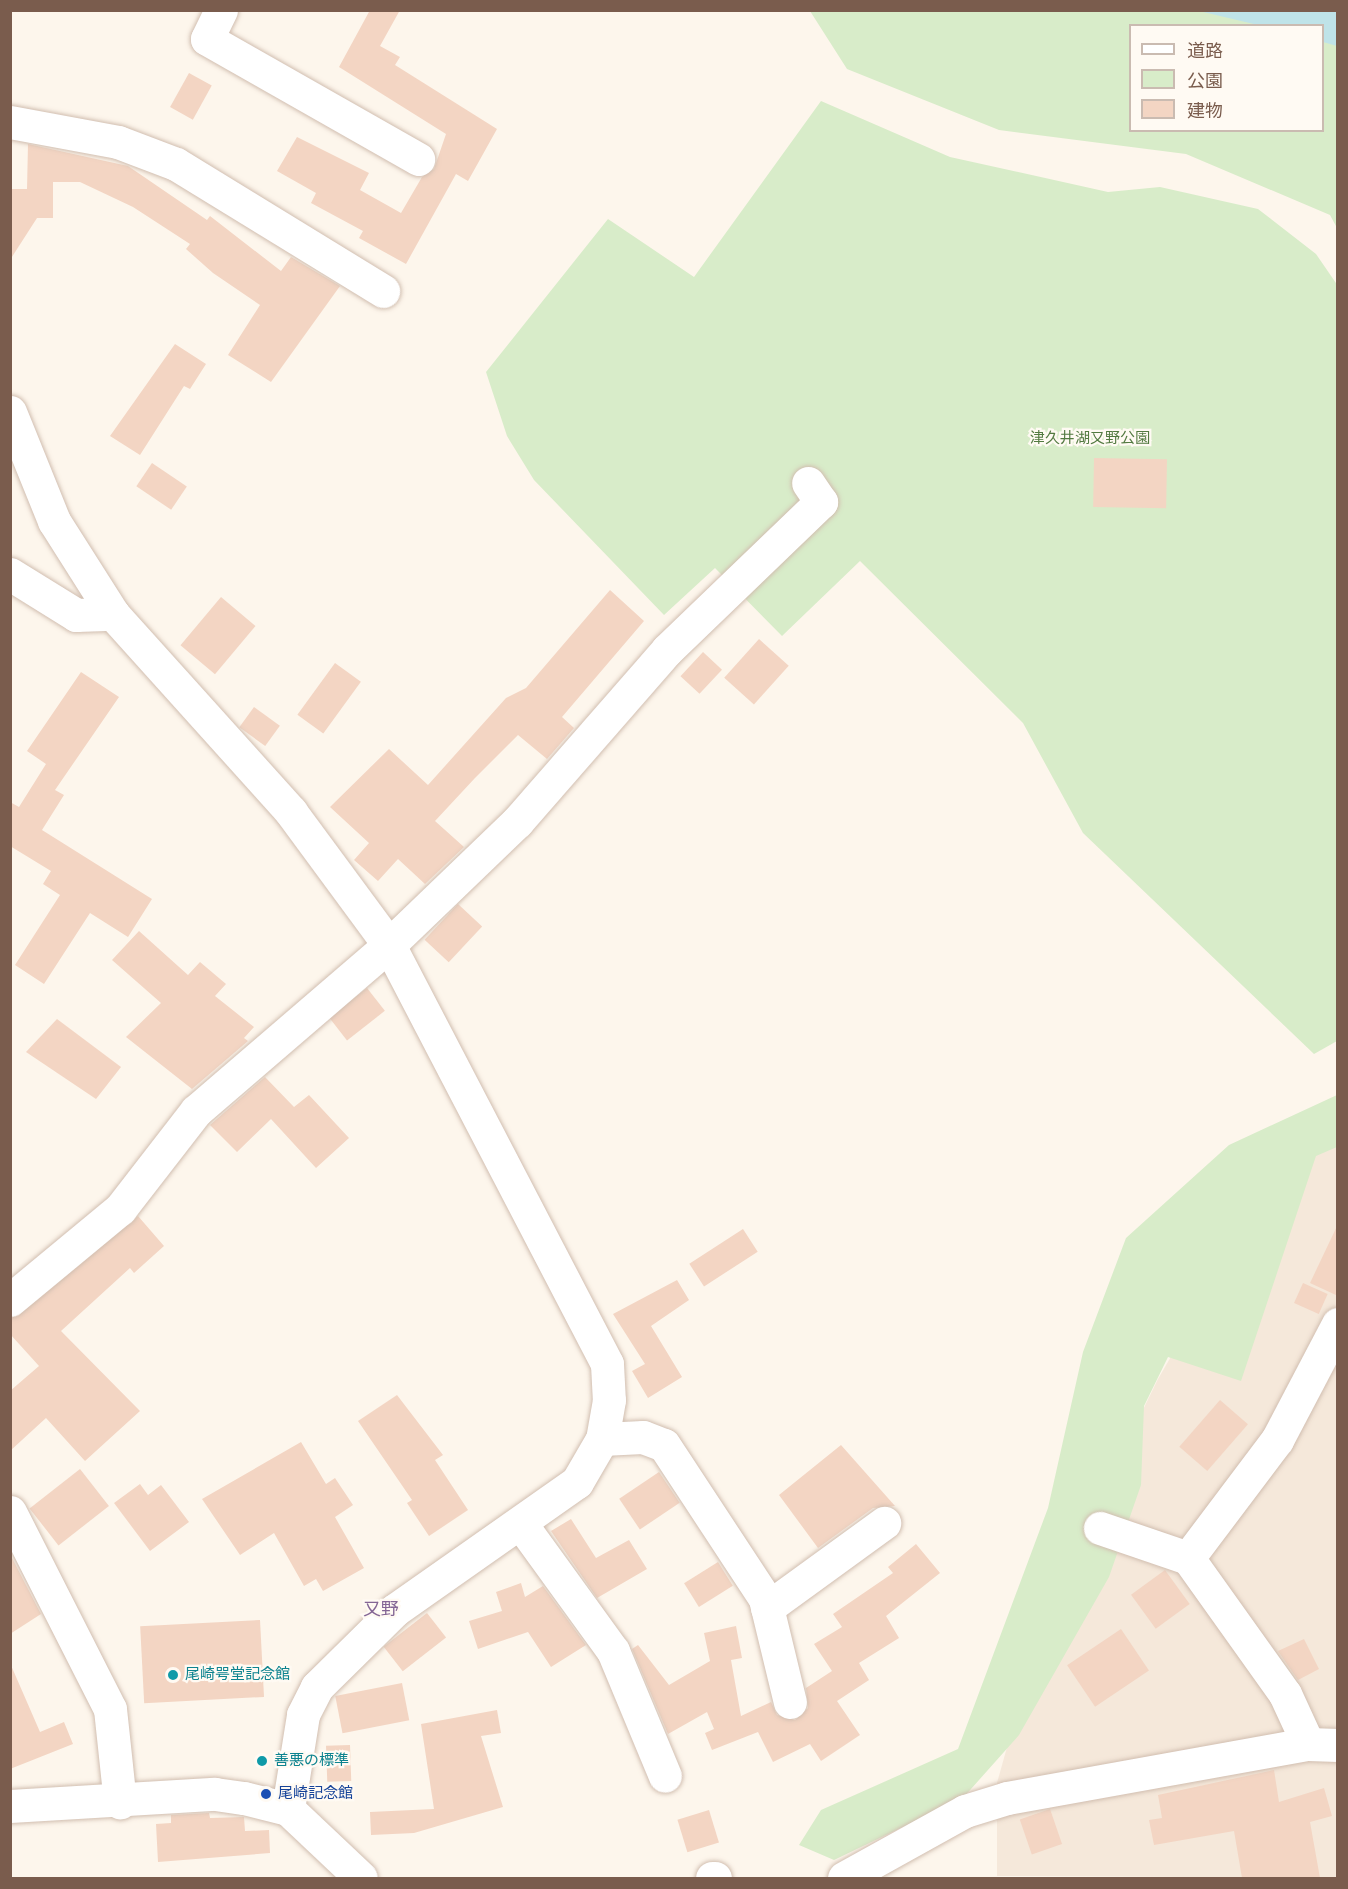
<!DOCTYPE html>
<meta charset="utf-8">
<style>
body{margin:0}
#map{position:relative;width:1348px;height:1889px;overflow:hidden;background:#fdf6ec;font-family:"Fira Sans Condensed","Noto Sans JP",sans-serif}
div>[style]{position:absolute}
.residential>*{inset:0;background:#f5e8da}
.green>*{inset:0;background:#d8ecc9}
.water>*{inset:0;background:#bfe3e8}
.building>*{inset:0;background:#f3d5c3;transform-origin:0 0}
.roads{filter:drop-shadow(0 0 2px #d1beb0) drop-shadow(0 0 2px #d1beb0)}
.minor>*{height:33px;margin:-16.5px;padding:0 16.5px;transform-origin:16.5px;border-radius:16.5px;background:#fff}
.dots>*{width:16px;height:16px;translate:-50% -50%;box-sizing:border-box;border:3px solid #fffaf3;border-radius:50%}
span{translate:-50% -50%;white-space:nowrap;text-align:center;line-height:1.15;-webkit-text-stroke:4.5px #fffaf3;paint-order:stroke}
.park-label{font-size:15px;color:#537a41}
.culture-label{font-size:15px;color:#0d838f}
.left{translate:0 -50%;text-align:left}
.transit-label{font-size:15px;color:#164399}
.quarter-label{font-size:18px;color:#846695}
.frame{position:absolute;inset:0;border:12px solid #7a5c4d;pointer-events:none}
.legend{position:absolute;left:1129px;top:24px;width:195px;height:108px;box-sizing:border-box;background:#fffaf3;border:2px solid #cabbb1;margin:0;padding:8px 10px;list-style:none;font-size:18px;color:#7a5c4d}
.legend li{display:flex;align-items:center;gap:12px;height:30px}
.legend b{width:30px;border:2px solid #cabbb1}
</style>
<div id="map">
<div class="residential">
<div style="clip-path:polygon(1337px 1128px,1337px 1878px,997px 1876px,997px 1783px,1046px 1608px,1158px 1379px,1299px 1136px)"></div>
</div>
<div class="green">
<div style="clip-path:polygon(1206px 10px,1262px 25px,1130px 26px,1130px 130px,1322px 130px,1323px 41px,1337px 45px,1337px 228px,1330px 215px,1186px 154px,999px 130px,847px 69px,810px 11px)"></div>
<div style="clip-path:polygon(821px 101px,950px 157px,1108px 192px,1160px 187px,1258px 209px,1316px 254px,1338px 286px,1337px 1041px,1314px 1054px,1083px 833px,1023px 723px,860px 561px,782px 636px,715px 568px,664px 615px,534px 480px,507px 436px,486px 372px,608px 219px,694px 277px)"></div>
<div style="clip-path:polygon(1337px 1095px,1337px 1147px,1316px 1156px,1241px 1381px,1168px 1357px,1144px 1406px,1141px 1485px,1109px 1577px,1019px 1735px,963px 1798px,834px 1860px,799px 1845px,821px 1810px,958px 1749px,1048px 1508px,1083px 1352px,1126px 1238px,1229px 1145px)"></div>
</div>
<div class="water">
<div style="clip-path:polygon(1199px 11px,1337px 11px,1337px 46px,1323px 42px,1322px 26px,1258px 25px)"></div>
</div>
<div class="building">
<div style="clip-path:polygon(370px 10px,400px 10px,380px 46px,400px 57px,395px 65px,497px 129px,468px 181px,456px 174px,406px 264px,359px 238px,363px 231px,311px 203px,316px 193px,277px 171px,297px 137px,369px 173px,360px 190px,401px 213px,422px 177px,434px 169px,446px 134px,339px 67px)"></div>
<div style="left:189px;top:73px;width:26px;height:39px;rotate:29deg"></div>
<div style="clip-path:polygon(28px 144px,128px 166px,207px 220px,210px 216px,281px 271px,291px 257px,340px 286px,271px 382px,228px 355px,260px 305px,213px 273px,186px 249px,190px 244px,133px 207px,80px 182px,53px 182px,53px 218px,37px 218px,10px 260px,10px 189px,27px 189px)"></div>
<div style="clip-path:polygon(175px 344px,206px 364px,190px 389px,184px 386px,140px 455px,110px 436px)"></div>
<div style="left:1094px;top:458px;width:73px;height:49px;rotate:1deg"></div>
<div style="left:152px;top:463px;width:42px;height:28px;rotate:34deg"></div>
<div style="clip-path:polygon(610px 590px,644px 621px,562px 717px,574px 728px,547px 759px,518px 735px,475px 778px,435px 821px,464px 847px,425px 884px,398px 859px,378px 881px,354px 860px,369px 843px,330px 807px,389px 749px,428px 785px,506px 698px,526px 688px)"></div>
<div style="left:221px;top:597px;width:45px;height:63px;rotate:40deg"></div>
<div style="left:759px;top:639px;width:40px;height:52px;rotate:42deg"></div>
<div style="left:703px;top:652px;width:26px;height:33px;rotate:43deg"></div>
<div style="left:335px;top:663px;width:32px;height:64px;rotate:36deg"></div>
<div style="clip-path:polygon(81px 672px,119px 697px,55px 790px,64px 795px,42px 830px,152px 899px,128px 937px,90px 913px,44px 984px,15px 965px,60px 895px,43px 884px,51px 871px,10px 846px,10px 802px,19px 807px,46px 764px,27px 751px)"></div>
<div style="left:254px;top:707px;width:32px;height:25px;rotate:36deg"></div>
<div style="left:458px;top:904px;width:33px;height:49px;rotate:43deg"></div>
<div style="clip-path:polygon(139px 931px,188px 975px,200px 962px,226px 984px,215px 996px,254px 1027px,244px 1038px,248px 1041px,192px 1089px,126px 1037px,161px 1003px,112px 960px)"></div>
<div style="left:367px;top:988px;width:29px;height:48px;rotate:52deg"></div>
<div style="clip-path:polygon(57px 1019px,121px 1067px,96px 1099px,26px 1052px)"></div>
<div style="clip-path:polygon(265px 1077px,294px 1107px,309px 1095px,349px 1138px,316px 1168px,271px 1119px,237px 1152px,210px 1125px)"></div>
<div style="clip-path:polygon(138px 1216px,164px 1246px,134px 1273px,130px 1268px,61px 1331px,140px 1411px,85px 1461px,46px 1418px,10px 1451px,10px 1391px,39px 1366px,10px 1334px,10px 1318px)"></div>
<div style="clip-path:polygon(1338px 1224px,1338px 1296px,1310px 1283px)"></div>
<div style="left:743px;top:1229px;width:27px;height:64px;rotate:57deg"></div>
<div style="clip-path:polygon(677px 1280px,689px 1300px,651px 1326px,682px 1377px,648px 1398px,632px 1371px,645px 1364px,613px 1314px)"></div>
<div style="left:1303px;top:1283px;width:27px;height:22px;rotate:24deg"></div>
<div style="clip-path:polygon(397px 1395px,443px 1455px,435px 1460px,468px 1510px,429px 1536px,407px 1503px,412px 1500px,358px 1421px)"></div>
<div style="left:1220px;top:1400px;width:37px;height:62px;rotate:41deg"></div>
<div style="clip-path:polygon(301px 1442px,326px 1484px,335px 1478px,353px 1505px,335px 1517px,364px 1568px,323px 1591px,316px 1579px,304px 1586px,274px 1533px,240px 1555px,202px 1499px)"></div>
<div style="clip-path:polygon(841px 1445px,895px 1506px,873px 1508px,818px 1548px,779px 1495px)"></div>
<div style="left:80px;top:1469px;width:47px;height:64px;rotate:52deg"></div>
<div style="left:659px;top:1472px;width:37px;height:48px;rotate:56deg"></div>
<div style="clip-path:polygon(140px 1484px,148px 1495px,161px 1485px,189px 1522px,150px 1551px,114px 1503px)"></div>
<div style="clip-path:polygon(571px 1519px,596px 1558px,629px 1540px,647px 1569px,597px 1598px,551px 1531px)"></div>
<div style="clip-path:polygon(916px 1544px,940px 1573px,886px 1616px,899px 1638px,859px 1663px,869px 1680px,837px 1701px,860px 1735px,821px 1761px,810px 1744px,773px 1762px,758px 1732px,712px 1750px,705px 1733px,714px 1729px,707px 1712px,668px 1734px,632px 1649px,638px 1645px,669px 1685px,710px 1661px,704px 1633px,736px 1626px,742px 1658px,731px 1660px,741px 1716px,771px 1702px,777px 1715px,795px 1720px,808px 1708px,806px 1688px,832px 1671px,814px 1644px,842px 1627px,833px 1614px,893px 1573px,888px 1567px)"></div>
<div style="clip-path:polygon(10px 1554px,41px 1614px,10px 1634px)"></div>
<div style="left:718px;top:1562px;width:28px;height:40px;rotate:58deg"></div>
<div style="left:1165px;top:1570px;width:42px;height:42px;rotate:54deg"></div>
<div style="clip-path:polygon(521px 1583px,525px 1597px,543px 1586px,586px 1645px,551px 1667px,528px 1632px,478px 1649px,469px 1621px,502px 1611px,496px 1592px)"></div>
<div style="left:427px;top:1613px;width:31px;height:55px;rotate:52deg"></div>
<div style="left:260px;top:1620px;width:77px;height:120px;rotate:87deg"></div>
<div style="left:1121px;top:1629px;width:50px;height:65px;rotate:56deg"></div>
<div style="clip-path:polygon(1304px 1639px,1319px 1669px,1298px 1680px,1278px 1651px)"></div>
<div style="clip-path:polygon(10px 1663px,40px 1732px,64px 1722px,73px 1744px,10px 1769px)"></div>
<div style="left:402px;top:1683px;width:38px;height:68px;rotate:79deg"></div>
<div style="clip-path:polygon(497px 1710px,501px 1733px,481px 1736px,503px 1807px,414px 1833px,371px 1835px,370px 1812px,434px 1809px,421px 1724px)"></div>
<div style="left:350px;top:1745px;width:36px;height:24px;rotate:88deg"></div>
<div style="clip-path:polygon(1274px 1770px,1279px 1802px,1324px 1788px,1332px 1816px,1310px 1822px,1320px 1878px,1242px 1878px,1234px 1831px,1154px 1845px,1149px 1820px,1162px 1818px,1158px 1795px)"></div>
<div style="left:1050px;top:1809px;width:37px;height:32px;rotate:71deg"></div>
<div style="left:709px;top:1810px;width:34px;height:33px;rotate:73deg"></div>
<div style="clip-path:polygon(209px 1813px,210px 1818px,244px 1817px,245px 1831px,269px 1830px,270px 1853px,158px 1862px,156px 1824px,171px 1823px,171px 1815px)"></div>
</div>
<div class="roads">
<div class="minor">
<div style="left:221px;top:10px;width:32px;rotate:116deg"></div>
<div style="left:207px;top:39px;width:243px;rotate:29.6deg"></div>
<div style="left:10px;top:122px;width:110px;rotate:10.5deg"></div>
<div style="left:118px;top:142px;width:62px;rotate:20.8deg"></div>
<div style="left:176px;top:164px;width:243px;rotate:31.5deg"></div>
<div style="left:10px;top:412px;width:118px;rotate:68deg"></div>
<div style="left:54px;top:521px;width:110px;rotate:57.6deg"></div>
<div style="left:113px;top:614px;width:266px;rotate:48deg"></div>
<div style="left:291px;top:812px;width:165px;rotate:53.6deg"></div>
<div style="left:389px;top:945px;width:472px;rotate:62.5deg"></div>
<div style="left:607px;top:1364px;width:36px;rotate:87deg"></div>
<div style="left:609px;top:1400px;width:40px;rotate:100deg"></div>
<div style="left:602px;top:1439px;width:50px;rotate:120.2deg"></div>
<div style="left:577px;top:1482px;width:223px;rotate:144.9deg"></div>
<div style="left:395px;top:1610px;width:110px;rotate:135.4deg"></div>
<div style="left:317px;top:1687px;width:31px;rotate:117deg"></div>
<div style="left:303px;top:1715px;width:95px;rotate:99.1deg"></div>
<div style="left:10px;top:574px;width:78px;rotate:31.8deg"></div>
<div style="left:76px;top:615px;width:37px;rotate:-2deg"></div>
<div style="left:10px;top:1300px;width:143px;rotate:-39.6deg"></div>
<div style="left:120px;top:1209px;width:124px;rotate:-52.2deg"></div>
<div style="left:196px;top:1111px;width:255px;rotate:-40.7deg"></div>
<div style="left:389px;top:945px;width:178px;rotate:-43.9deg"></div>
<div style="left:517px;top:822px;width:228px;rotate:-48.9deg"></div>
<div style="left:667px;top:650px;width:214px;rotate:-43.9deg"></div>
<div style="left:821px;top:502px;width:23px;rotate:-124deg"></div>
<div style="left:602px;top:1439px;width:41px;rotate:-2.8deg"></div>
<div style="left:643px;top:1437px;width:22px;rotate:21deg"></div>
<div style="left:664px;top:1445px;width:184px;rotate:56.7deg"></div>
<div style="left:765px;top:1599px;width:106px;rotate:76.4deg"></div>
<div style="left:10px;top:1512px;width:221px;rotate:63.1deg"></div>
<div style="left:110px;top:1709px;width:94px;rotate:83.9deg"></div>
<div style="left:521px;top:1524px;width:157px;rotate:54.1deg"></div>
<div style="left:613px;top:1651px;width:135px;rotate:67.4deg"></div>
<div style="left:1100px;top:1528px;width:93px;rotate:18.8deg"></div>
<div style="left:1188px;top:1558px;width:167px;rotate:54.5deg"></div>
<div style="left:1285px;top:1694px;width:55px;rotate:65.3deg"></div>
<div style="left:1188px;top:1558px;width:148px;rotate:-53deg"></div>
<div style="left:1277px;top:1440px;width:131px;rotate:-62.3deg"></div>
<div style="left:767px;top:1608px;width:145px;rotate:-36deg"></div>
<div style="left:10px;top:1806px;width:205px;rotate:-3.4deg"></div>
<div style="left:215px;top:1794px;width:29px;rotate:8deg"></div>
<div style="left:244px;top:1798px;width:45px;rotate:14deg"></div>
<div style="left:288px;top:1809px;width:100px;rotate:43.4deg"></div>
<div style="left:712px;top:1878px;width:3px"></div>
<div style="left:844px;top:1878px;width:138px;rotate:-29deg"></div>
<div style="left:965px;top:1811px;width:44px;rotate:-17.2deg"></div>
<div style="left:1007px;top:1798px;width:306px;rotate:-10.2deg"></div>
<div style="left:1308px;top:1744px;width:30px;rotate:2deg"></div>
</div>
</div>
<div class="dots">
<div style="left:173px;top:1675px;background:#0f9aa8"></div>
<div style="left:262px;top:1761px;background:#0f9aa8"></div>
<div style="left:266px;top:1794px;background:#1a4fb4"></div>
</div>
<div class="park-label">
<span style="left:1090px;top:439px">津久井湖又野公園</span>
</div>
<div class="culture-label">
<span class="left" style="left:185px;top:1675px">尾崎咢堂記念館</span>
<span class="left" style="left:274px;top:1761px">善悪の標準</span>
</div>
<div class="transit-label">
<span class="left" style="left:278px;top:1794px">尾崎記念館</span>
</div>
<div class="quarter-label">
<span style="left:381px;top:1609px">又野</span>
</div>
<div class="frame"></div>
<ul class="legend">
<li><b style="height:8px;background:#fff"></b>道路</li>
<li><b style="height:16px;background:#d8ecc9"></b>公園</li>
<li><b style="height:16px;background:#f3d5c3"></b>建物</li>
</ul>
</div>
